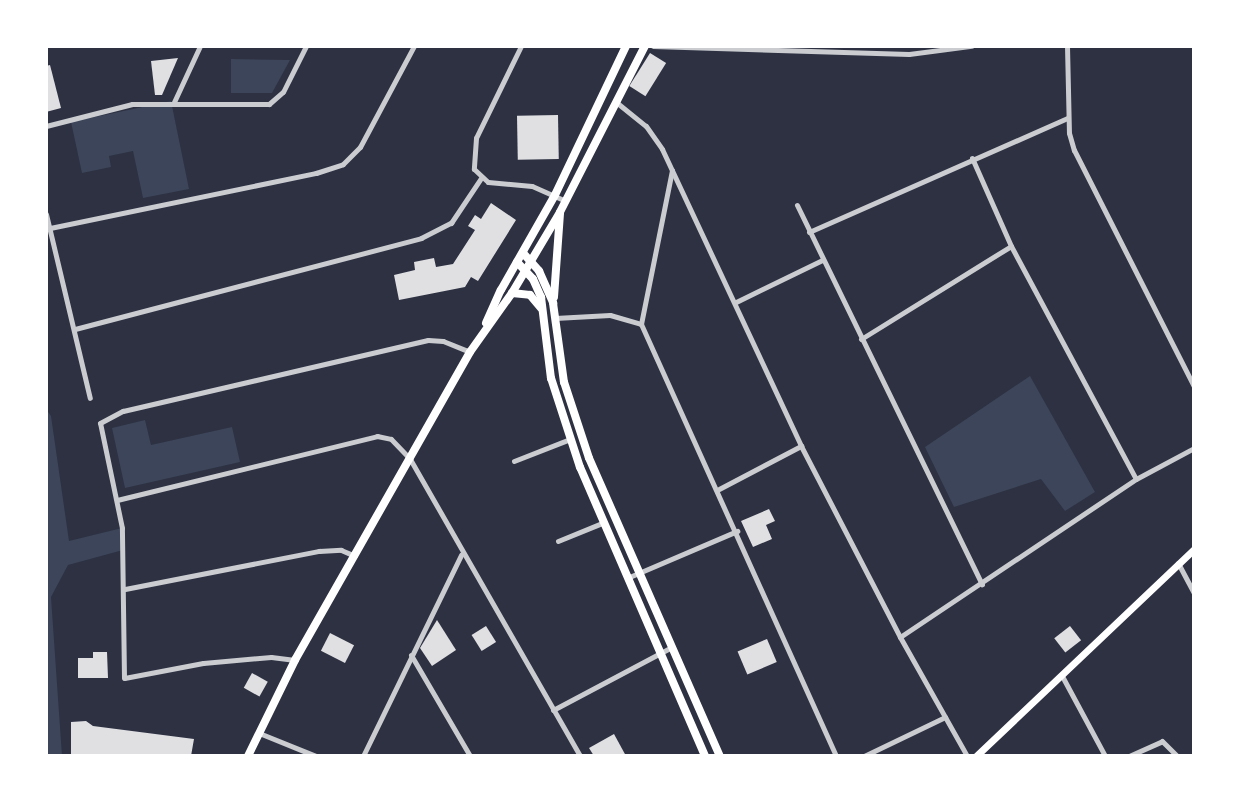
<!DOCTYPE html>
<style>
body{margin:0}
#map{position:relative;width:1240px;height:802px;overflow:hidden;background:#2d3142;font-family:Inter,sans-serif}
div>[style]{position:absolute}
.green>*{inset:0;background:#3c4559}
.building>*{inset:0;background:#e0e0e3;transform-origin:0 0}
.minor>*{height:5px;margin:-2.5px;padding:0 2.5px;transform-origin:2.5px;border-radius:2.5px;background:#caccd0}
.secondary>*{height:7px;margin:-3.5px;padding:0 3.5px;transform-origin:3.5px;border-radius:3.5px;background:#fff}
.primary>*{height:8px;margin:-4px;padding:0 4px;transform-origin:4px;border-radius:4px;background:#fff}
span{translate:-50% -50%;white-space:nowrap;text-align:center;line-height:1.15;-webkit-text-stroke:4.5px #fff;paint-order:stroke}
.frame{position:absolute;inset:0;border:48px solid #fff;pointer-events:none}
</style>
<div id="map">
<div class="green">
<div style="clip-path:polygon(231px 59px,290px 60px,272px 93px,231px 93px)"></div>
<div style="clip-path:polygon(171px 101px,189px 189px,143px 198px,133px 151px,109px 156px,111px 167px,82px 173px,71px 122px)"></div>
<div style="clip-path:polygon(1030px 376px,1095px 492px,1065px 511px,1041px 479px,954px 507px,925px 447px)"></div>
<div style="clip-path:polygon(46px 409px,51px 416px,69px 541px,122px 528px,123px 550px,68px 565px,51px 597px,62px 756px,46px 755px)"></div>
<div style="clip-path:polygon(145px 420px,151px 445px,232px 427px,240px 462px,125px 488px,112px 428px)"></div>
</div>
<div class="building">
<div style="left:650px;top:53px;width:19px;height:39px;rotate:32deg"></div>
<div style="clip-path:polygon(178px 58px,162px 95px,155px 95px,151px 61px)"></div>
<div style="clip-path:polygon(50px 65px,61px 108px,46px 112px,46px 66px)"></div>
<div style="left:558px;top:115px;width:44px;height:41px;rotate:89deg"></div>
<div style="clip-path:polygon(491px 203px,516px 220px,478px 281px,471px 277px,465px 287px,399px 300px,394px 275px,415px 270px,414px 262px,434px 258px,436px 267px,453px 264px,475px 230px,468px 226px,475px 215px,481px 219px)"></div>
<div style="clip-path:polygon(769px 509px,775px 521px,766px 525px,772px 539px,753px 547px,741px 521px)"></div>
<div style="clip-path:polygon(437px 620px,456px 650px,432px 666px,420px 648px)"></div>
<div style="left:486px;top:626px;width:19px;height:17px;rotate:58deg"></div>
<div style="left:1070px;top:626px;width:18px;height:20px;rotate:52deg"></div>
<div style="left:330px;top:633px;width:27px;height:20px;rotate:27deg"></div>
<div style="left:767px;top:639px;width:25px;height:32px;rotate:67deg"></div>
<div style="clip-path:polygon(93px 652px,107px 652px,108px 678px,78px 678px,78px 658px,93px 658px)"></div>
<div style="left:252px;top:673px;width:18px;height:17px;rotate:29deg"></div>
<div style="clip-path:polygon(86px 721px,93px 726px,194px 739px,191px 756px,71px 756px,71px 722px)"></div>
<div style="clip-path:polygon(614px 734px,626px 756px,594px 756px,589px 748px)"></div>
</div>
<div class="minor">
<div style="left:521px;top:46px;width:102px;rotate:116.1deg"></div>
<div style="left:476px;top:138px;width:31px;rotate:94deg"></div>
<div style="left:474px;top:169px;width:19px;rotate:43deg"></div>
<div style="left:488px;top:182px;width:44px;rotate:5.2deg"></div>
<div style="left:532px;top:186px;width:37px;rotate:24deg"></div>
<div style="left:653px;top:46px;width:256px;rotate:1.8deg"></div>
<div style="left:909px;top:54px;width:63px;rotate:-7.4deg"></div>
<div style="left:1067px;top:46px;width:87px;rotate:88.7deg"></div>
<div style="left:1069px;top:133px;width:18px;rotate:74deg"></div>
<div style="left:1074px;top:150px;width:266px;rotate:63.1deg"></div>
<div style="left:174px;top:102px;width:62px;rotate:-65.1deg"></div>
<div style="left:616px;top:102px;width:38px;rotate:39deg"></div>
<div style="left:646px;top:126px;width:28px;rotate:55deg"></div>
<div style="left:662px;top:149px;width:328px;rotate:64.9deg"></div>
<div style="left:801px;top:446px;width:215px;rotate:62.6deg"></div>
<div style="left:900px;top:637px;width:137px;rotate:60.6deg"></div>
<div style="left:46px;top:126px;width:89px;rotate:-14.3deg"></div>
<div style="left:132px;top:104px;width:137px"></div>
<div style="left:269px;top:104px;width:18px;rotate:-41deg"></div>
<div style="left:283px;top:92px;width:51px;rotate:-63.4deg"></div>
<div style="left:972px;top:158px;width:96px;rotate:66.1deg"></div>
<div style="left:1011px;top:246px;width:264px;rotate:61.8deg"></div>
<div style="left:797px;top:205px;width:422px;rotate:64deg"></div>
<div style="left:46px;top:214px;width:189px;rotate:76.6deg"></div>
<div style="left:50px;top:228px;width:272px;rotate:-11.7deg"></div>
<div style="left:316px;top:173px;width:28px;rotate:-18deg"></div>
<div style="left:343px;top:164px;width:24px;rotate:-45deg"></div>
<div style="left:360px;top:147px;width:115px;rotate:-61.9deg"></div>
<div style="left:809px;top:232px;width:283px;rotate:-23.8deg"></div>
<div style="left:736px;top:302px;width:96px;rotate:-26deg"></div>
<div style="left:555px;top:318px;width:55px;rotate:-3.1deg"></div>
<div style="left:610px;top:315px;width:32px;rotate:16deg"></div>
<div style="left:641px;top:324px;width:474px;rotate:65.7deg"></div>
<div style="left:641px;top:324px;width:157px;rotate:-78.6deg"></div>
<div style="left:75px;top:329px;width:358px;rotate:-14.7deg"></div>
<div style="left:421px;top:238px;width:34px;rotate:-27deg"></div>
<div style="left:451px;top:223px;width:54px;rotate:-56.3deg"></div>
<div style="left:861px;top:339px;width:176px;rotate:-31.8deg"></div>
<div style="left:514px;top:461px;width:60px;rotate:-21.4deg"></div>
<div style="left:719px;top:489px;width:93px;rotate:-27.7deg"></div>
<div style="left:117px;top:500px;width:268px;rotate:-13.8deg"></div>
<div style="left:377px;top:436px;width:14px;rotate:12deg"></div>
<div style="left:391px;top:439px;width:28px;rotate:46deg"></div>
<div style="left:410px;top:459px;width:342px;rotate:60.2deg"></div>
<div style="left:558px;top:541px;width:48px;rotate:-22.2deg"></div>
<div style="left:1178px;top:563px;width:34px;rotate:62deg"></div>
<div style="left:627px;top:578px;width:120px;rotate:-23.1deg"></div>
<div style="left:125px;top:589px;width:198px;rotate:-11.1deg"></div>
<div style="left:319px;top:551px;width:22px;rotate:-3deg"></div>
<div style="left:341px;top:550px;width:15px;rotate:23deg"></div>
<div style="left:900px;top:637px;width:284px;rotate:-33.8deg"></div>
<div style="left:1136px;top:479px;width:66px;rotate:-28.1deg"></div>
<div style="left:411px;top:655px;width:117px;rotate:59.7deg"></div>
<div style="left:295px;top:660px;width:24px;rotate:-173deg"></div>
<div style="left:271px;top:657px;width:68px;rotate:175deg"></div>
<div style="left:203px;top:663px;width:80px;rotate:169.2deg"></div>
<div style="left:124px;top:678px;width:150px;rotate:-90.8deg"></div>
<div style="left:122px;top:528px;width:107px;rotate:-101.8deg"></div>
<div style="left:100px;top:423px;width:26px;rotate:-28deg"></div>
<div style="left:123px;top:411px;width:313px;rotate:-13.1deg"></div>
<div style="left:428px;top:340px;width:15px;rotate:4deg"></div>
<div style="left:443px;top:341px;width:29px;rotate:22deg"></div>
<div style="left:1062px;top:676px;width:91px;rotate:61.7deg"></div>
<div style="left:553px;top:710px;width:135px;rotate:-27.9deg"></div>
<div style="left:259px;top:733px;width:61px;rotate:22deg"></div>
<div style="left:363px;top:756px;width:224px;rotate:-64deg"></div>
<div style="left:864px;top:756px;width:90px;rotate:-25.7deg"></div>
<div style="left:1129px;top:756px;width:36px;rotate:-24deg"></div>
<div style="left:1162px;top:741px;width:21px;rotate:45deg"></div>
</div>
<div class="secondary">
<div style="left:976px;top:756px;width:301px;rotate:-43.5deg"></div>
</div>
<div class="primary">
<div style="left:523px;top:253px;width:24px;rotate:48deg"></div>
<div style="left:539px;top:271px;width:35px;rotate:66deg"></div>
<div style="left:553px;top:303px;width:80px;rotate:82.1deg"></div>
<div style="left:564px;top:382px;width:80px;rotate:71.8deg"></div>
<div style="left:589px;top:458px;width:326px;rotate:66.3deg"></div>
<div style="left:517px;top:262px;width:23px;rotate:47deg"></div>
<div style="left:533px;top:279px;width:20px;rotate:66deg"></div>
<div style="left:541px;top:297px;width:82px;rotate:83deg"></div>
<div style="left:551px;top:378px;width:94px;rotate:72deg"></div>
<div style="left:580px;top:467px;width:315px;rotate:66.6deg"></div>
<div style="left:512px;top:293px;width:18px;rotate:6deg"></div>
<div style="left:530px;top:295px;width:17px;rotate:50deg"></div>
<div style="left:554px;top:297px;width:84px;rotate:-85.9deg"></div>
<div style="left:486px;top:323px;width:36px;rotate:-66deg"></div>
<div style="left:501px;top:290px;width:109px;rotate:-60.4deg"></div>
<div style="left:555px;top:195px;width:165px;rotate:-64.5deg"></div>
<div style="left:248px;top:756px;width:107px;rotate:-63.9deg"></div>
<div style="left:295px;top:660px;width:354px;rotate:-60.4deg"></div>
<div style="left:470px;top:352px;width:72px;rotate:-54.6deg"></div>
<div style="left:512px;top:293px;width:94px;rotate:-59.3deg"></div>
<div style="left:560px;top:212px;width:186px;rotate:-62.9deg"></div>
</div>
<div class="frame"></div>
</div>
